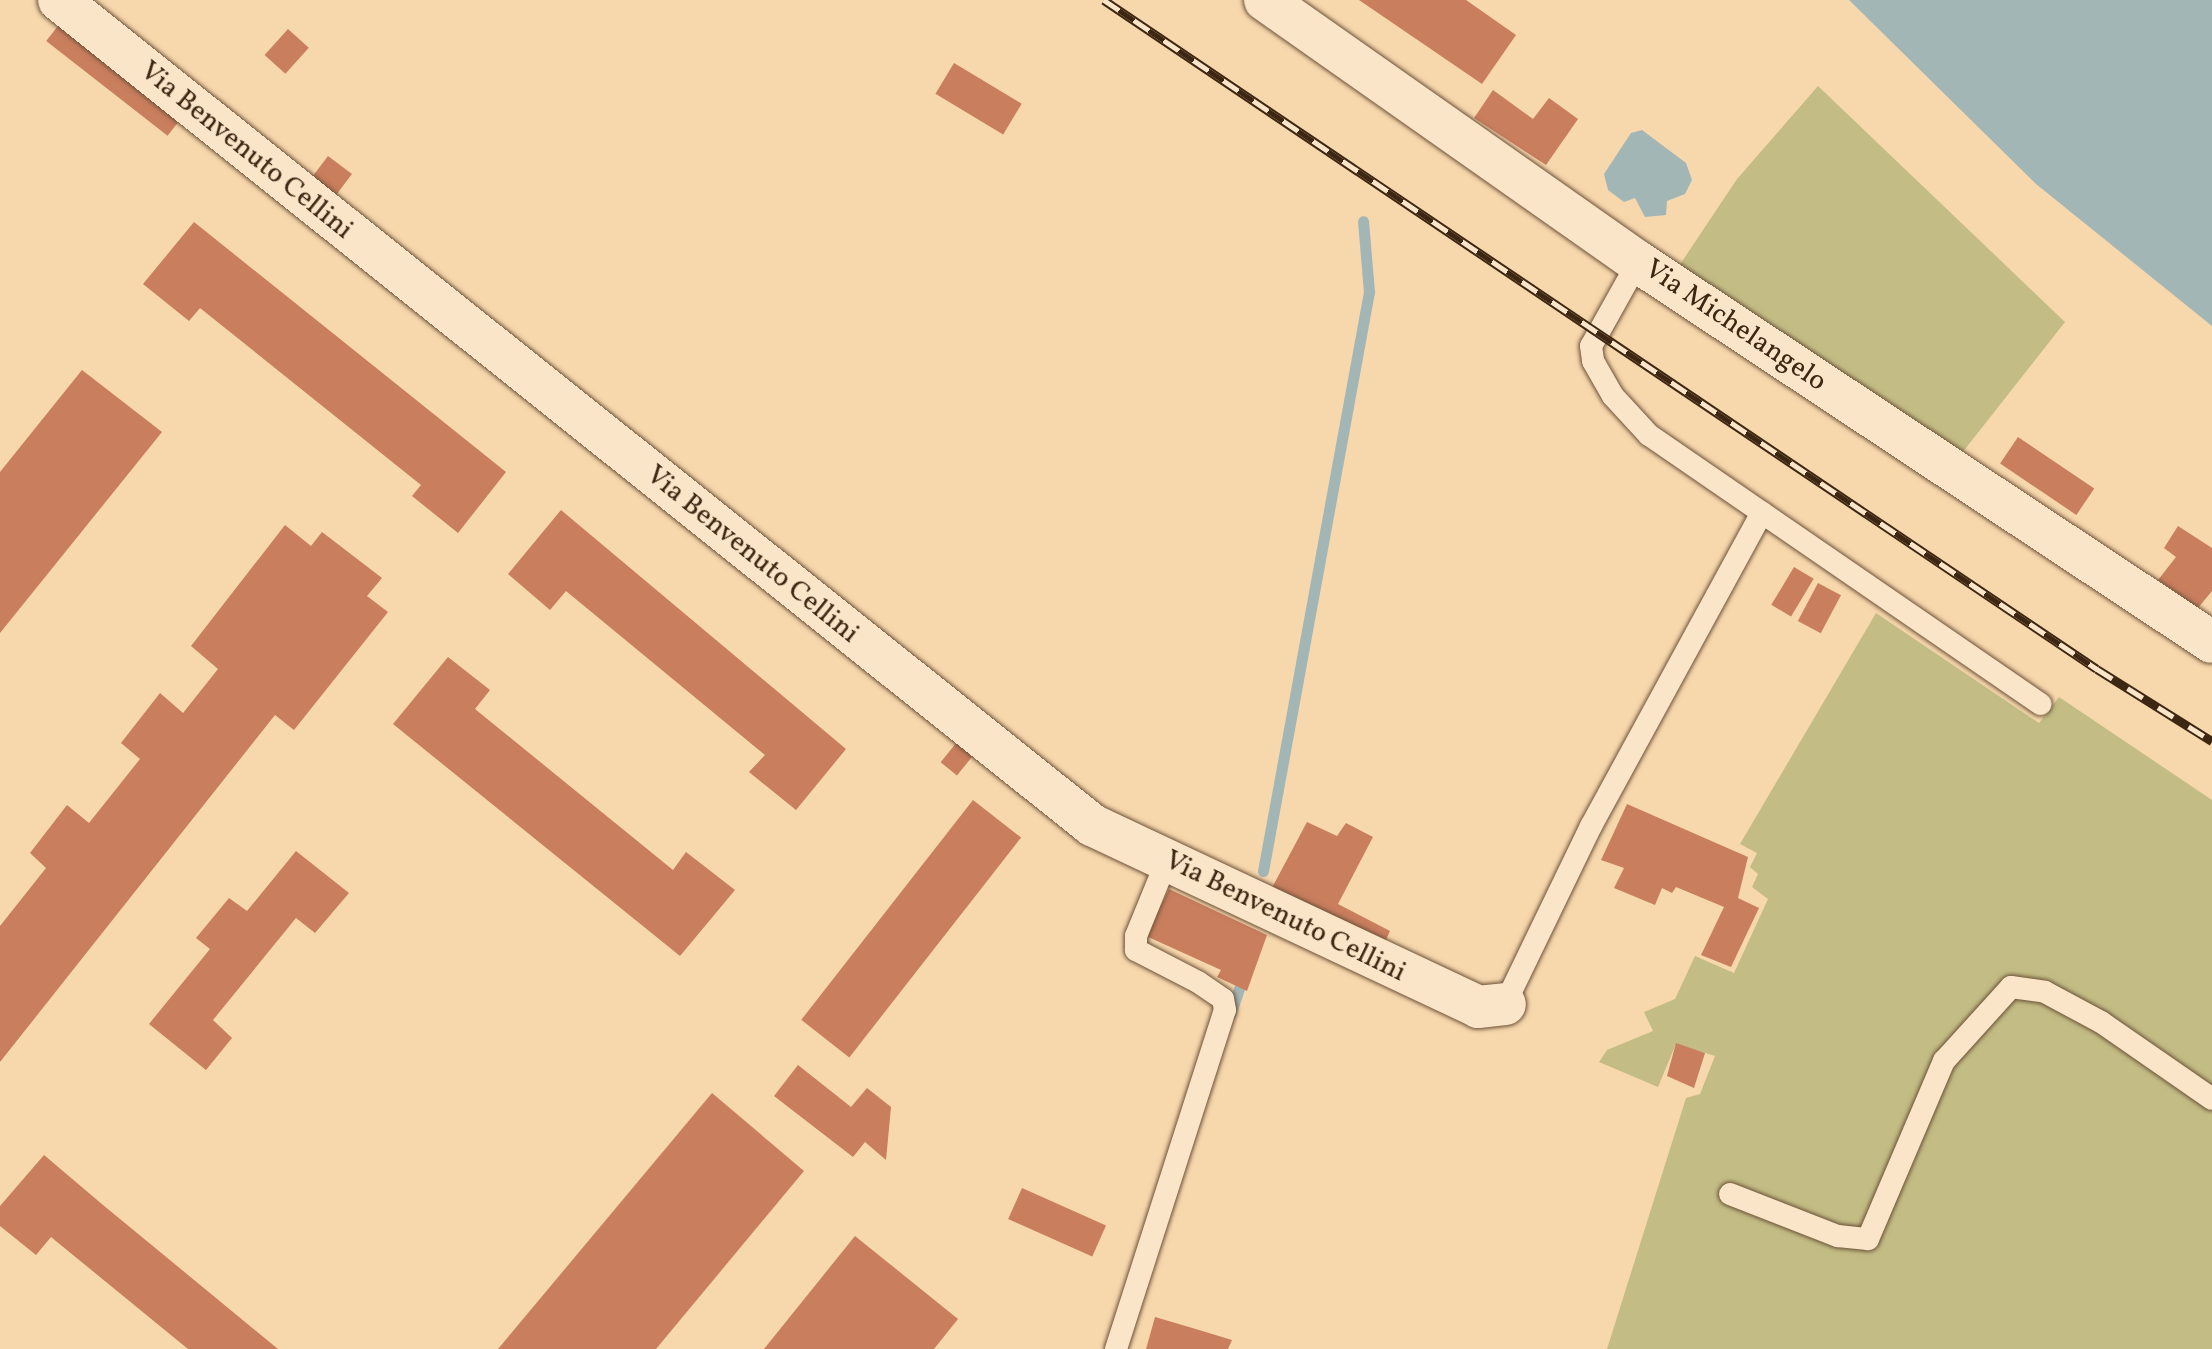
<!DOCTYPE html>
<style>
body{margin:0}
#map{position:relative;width:2212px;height:1349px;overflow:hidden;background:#f7d7ac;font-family:Vollkorn,serif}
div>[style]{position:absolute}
.green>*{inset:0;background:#c3bd85}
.water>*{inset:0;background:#a3b6b6}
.stream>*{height:11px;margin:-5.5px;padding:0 5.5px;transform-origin:5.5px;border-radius:5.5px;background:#a3b6b6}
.building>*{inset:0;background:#c97e5e;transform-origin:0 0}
.roads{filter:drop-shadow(0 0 2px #6c5238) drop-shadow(0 0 2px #6c5238)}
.service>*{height:22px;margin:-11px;padding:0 11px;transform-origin:11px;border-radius:11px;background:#fae5c9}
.minor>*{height:42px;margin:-21px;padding:0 21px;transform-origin:21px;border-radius:21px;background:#fae5c9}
.rail>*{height:9px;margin-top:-4.5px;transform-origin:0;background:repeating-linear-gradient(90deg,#fae5c9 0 18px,#3d2612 0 36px);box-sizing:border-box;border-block:2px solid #3d2612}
span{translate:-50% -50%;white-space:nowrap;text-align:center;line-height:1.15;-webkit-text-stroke:6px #fae5c9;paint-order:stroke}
.street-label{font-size:28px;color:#3d2612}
</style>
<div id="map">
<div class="green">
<div style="clip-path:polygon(1818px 86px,2065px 322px,1958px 458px,1679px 266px,1737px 179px)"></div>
<div style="clip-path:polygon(1876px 613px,2039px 723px,2059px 697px,2212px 800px,2212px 1349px,1607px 1349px,1686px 1098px,1700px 1094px,1715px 1056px,1676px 1044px,1658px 1087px,1599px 1062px,1607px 1050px,1653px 1031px,1644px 1012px,1675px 999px,1695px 956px,1734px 973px,1768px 899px,1752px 887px,1758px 874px,1750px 867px,1757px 853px,1740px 844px)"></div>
</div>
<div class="water">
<div style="clip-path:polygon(1849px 0,2212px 0,2212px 326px,2036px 184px)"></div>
<div style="clip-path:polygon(1642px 130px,1686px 163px,1692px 180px,1685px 194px,1667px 201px,1666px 215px,1645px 217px,1635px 198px,1624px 202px,1608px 190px,1604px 174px,1631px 133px)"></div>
</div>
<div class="stream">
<div style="left:1263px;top:871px;width:589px;rotate:-79.63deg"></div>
<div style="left:1369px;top:292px;width:71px;rotate:-94.8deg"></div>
<div style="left:1230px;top:1015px;width:43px;rotate:-71.1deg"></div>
</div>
<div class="building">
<div style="clip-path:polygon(1359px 0,1466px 0,1516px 35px,1482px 84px)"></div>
<div style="left:61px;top:22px;width:154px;height:24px;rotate:38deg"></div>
<div style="left:288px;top:29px;width:28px;height:35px;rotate:42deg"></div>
<div style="left:954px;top:63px;width:79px;height:36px;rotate:31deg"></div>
<div style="clip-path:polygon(1493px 90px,1533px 119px,1549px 98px,1578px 119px,1546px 165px,1474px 118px)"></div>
<div style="left:328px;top:156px;width:30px;height:27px;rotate:37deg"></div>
<div style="clip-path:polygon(194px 222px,506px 472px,458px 533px,412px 496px,421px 485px,200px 308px,189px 321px,143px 284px)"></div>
<div style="clip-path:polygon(82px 370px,162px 432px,0 633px,0 472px)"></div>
<div style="left:2018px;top:437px;width:92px;height:32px;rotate:34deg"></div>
<div style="clip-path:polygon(561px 510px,846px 749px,796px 810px,749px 772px,765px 755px,566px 591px,550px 610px,508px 574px)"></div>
<div style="clip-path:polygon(285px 525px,311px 546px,322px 532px,382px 578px,367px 596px,388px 612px,294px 730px,275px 715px,0 1062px,0 926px,46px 868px,30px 853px,67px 805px,89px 823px,140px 759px,121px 743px,160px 693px,183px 713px,218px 669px,191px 646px)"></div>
<div style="clip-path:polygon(2178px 526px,2212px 548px,2212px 591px,2198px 608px,2158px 580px,2176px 557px,2164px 548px)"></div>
<div style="left:1794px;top:567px;width:23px;height:44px;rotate:31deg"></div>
<div style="left:1818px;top:583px;width:26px;height:43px;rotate:28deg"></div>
<div style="clip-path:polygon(448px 657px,490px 690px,475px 709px,673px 870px,686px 852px,735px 890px,680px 956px,393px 724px)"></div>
<div style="left:957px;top:742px;width:21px;height:26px;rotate:39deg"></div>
<div style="left:973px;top:800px;width:61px;height:279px;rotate:38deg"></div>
<div style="clip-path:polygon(1627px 804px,1748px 857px,1738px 898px,1759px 908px,1731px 967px,1701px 955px,1724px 907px,1676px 887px,1672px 893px,1662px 888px,1655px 905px,1614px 888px,1624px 868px,1601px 860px)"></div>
<div style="clip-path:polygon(1307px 822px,1337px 836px,1346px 823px,1373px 837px,1338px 904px,1390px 931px,1381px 951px,1266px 899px)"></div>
<div style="clip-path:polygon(296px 851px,349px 893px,315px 933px,296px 918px,213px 1020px,232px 1038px,206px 1070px,149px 1024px,210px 949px,196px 938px,229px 898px,247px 911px)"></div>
<div style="clip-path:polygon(1169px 889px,1267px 935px,1247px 991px,1217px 977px,1221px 970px,1146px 936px)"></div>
<div style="clip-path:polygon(1676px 1043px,1705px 1053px,1694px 1088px,1667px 1076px)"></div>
<div style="clip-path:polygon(798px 1065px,851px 1107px,867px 1088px,891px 1107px,886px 1160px,865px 1142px,853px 1157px,774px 1096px)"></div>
<div style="clip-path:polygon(712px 1093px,804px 1171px,656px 1349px,498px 1349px)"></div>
<div style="clip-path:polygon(44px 1155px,103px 1205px,278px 1349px,188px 1349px,51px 1237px,36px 1255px,0 1226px,0 1206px)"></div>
<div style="left:1022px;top:1188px;width:92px;height:34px;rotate:24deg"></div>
<div style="clip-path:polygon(855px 1236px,958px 1319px,934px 1349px,764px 1349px)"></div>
<div style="clip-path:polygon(1155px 1317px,1189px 1327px,1232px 1340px,1228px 1349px,1146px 1349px)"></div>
</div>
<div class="roads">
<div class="service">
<div style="left:1638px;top:262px;width:96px;rotate:119.2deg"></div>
<div style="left:1591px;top:346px;width:15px;rotate:82deg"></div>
<div style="left:1593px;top:361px;width:40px;rotate:60.3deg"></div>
<div style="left:1613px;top:396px;width:53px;rotate:47.3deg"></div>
<div style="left:1649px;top:435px;width:475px;rotate:34.5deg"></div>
<div style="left:1505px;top:1004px;width:198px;rotate:-64.2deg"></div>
<div style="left:1591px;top:826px;width:357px;rotate:-61.4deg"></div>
<div style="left:1730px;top:1194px;width:116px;rotate:21.3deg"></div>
<div style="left:1838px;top:1236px;width:30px;rotate:6deg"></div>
<div style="left:1868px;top:1239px;width:194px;rotate:-66.9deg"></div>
<div style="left:1944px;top:1061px;width:100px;rotate:-47.8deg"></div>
<div style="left:2011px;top:987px;width:34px;rotate:8deg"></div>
<div style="left:2045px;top:992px;width:64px;rotate:28.2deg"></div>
<div style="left:2101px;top:1022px;width:135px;rotate:34.7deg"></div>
<div style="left:1116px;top:1349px;width:356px;rotate:-72.2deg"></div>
<div style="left:1225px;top:1010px;width:11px;rotate:-100deg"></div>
<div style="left:1223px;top:999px;width:30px;rotate:-146deg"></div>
<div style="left:1198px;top:982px;width:70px;rotate:-152.7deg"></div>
<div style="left:1136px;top:950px;width:14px;rotate:-90deg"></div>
<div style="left:1136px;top:936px;width:82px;rotate:-67.8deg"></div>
</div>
<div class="minor">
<div style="left:59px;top:0;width:1322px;rotate:38.61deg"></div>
<div style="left:1092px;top:825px;width:427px;rotate:25.2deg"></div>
<div style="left:1478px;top:1007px;width:27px;rotate:-6deg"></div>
<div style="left:1265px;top:0;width:456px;rotate:35.1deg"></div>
<div style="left:1638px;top:262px;width:688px;rotate:33.51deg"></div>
</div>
</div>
<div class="rail">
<div style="left:1104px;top:0;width:1197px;rotate:33.97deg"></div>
<div style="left:2097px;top:669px;width:136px;rotate:32.1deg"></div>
</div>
<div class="street-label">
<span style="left:246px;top:151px;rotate:39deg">Via Benvenuto Cellini</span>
<span style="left:1735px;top:326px;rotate:34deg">Via Michelangelo</span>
<span style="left:752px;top:555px;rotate:39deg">Via Benvenuto Cellini</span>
<span style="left:1285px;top:917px;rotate:26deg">Via Benvenuto Cellini</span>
</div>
</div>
